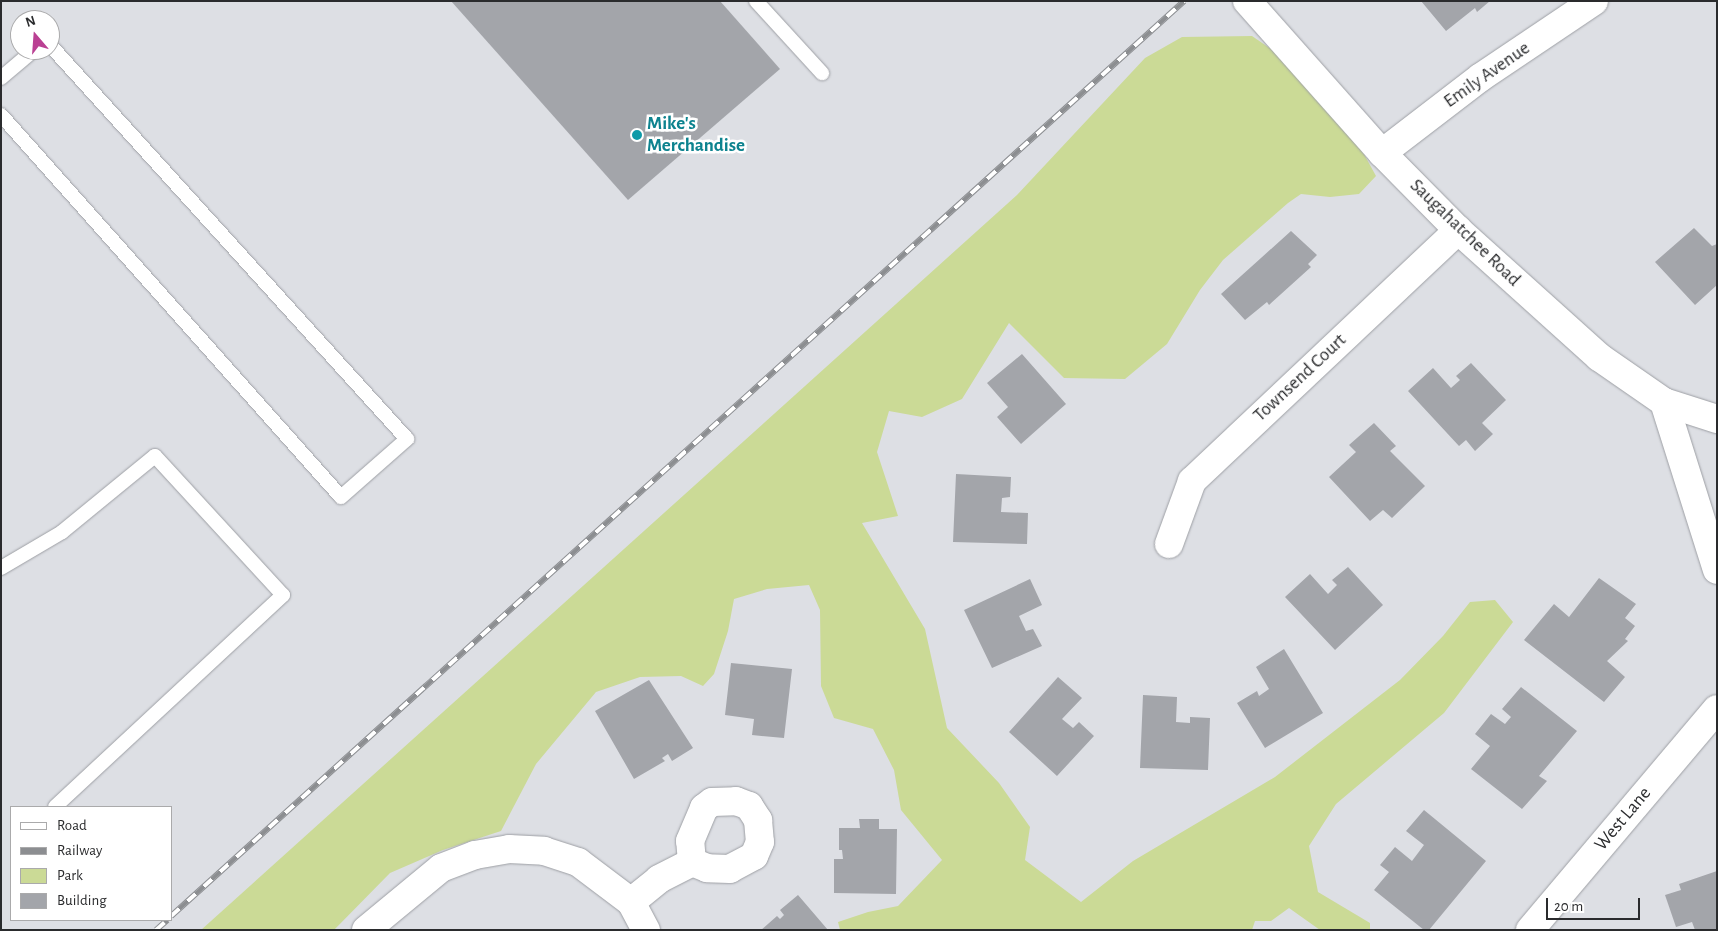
<!DOCTYPE html>
<style>
body{margin:0}
#map{position:relative;width:1718px;height:931px;overflow:hidden;background:#dddfe4;font-family:"Alegreya Sans",sans-serif}
div>[style]{position:absolute}
.green>*{inset:0;background:#cbda96}
.building>*{inset:0;background:#a3a5aa}
.roads{filter:drop-shadow(0 0 1px #9d9fa4) drop-shadow(0 0 1px #9d9fa4)}
.lane>*{height:14px;margin:-7px;padding:0 7px;transform-origin:7px;border-radius:7px;background:#fff}
.street>*{height:28px;margin:-14px;padding:0 14px;transform-origin:14px;border-radius:14px;background:#fff}
.rail>*{height:5.5px;margin-top:-2.75px;transform-origin:0;background:repeating-linear-gradient(90deg,#fff 0 11px,#8c8e91 0 22px);box-sizing:border-box;border-block:1px solid #8c8e91}
.dots>*{width:14px;height:14px;translate:-50% -50%;box-sizing:border-box;border:2px solid #fff;border-radius:50%}
span{translate:-50% -50%;white-space:nowrap;text-align:center;line-height:1.15;-webkit-text-stroke:5px #fff;paint-order:stroke}
.street-label{font-size:19px;color:#2a2b2d}
.culture-label{font-size:19px;color:#0d838f;font-weight:700}
.left{translate:0 -50%;text-align:left}
.frame{position:absolute;inset:0;border:2px solid #2a2b2d;pointer-events:none}
.legend{position:absolute;left:10px;top:806px;width:162px;height:115px;box-sizing:border-box;background:#fff;border:1px solid #aaaaab;margin:0;padding:6px 9px;list-style:none;font-size:15px;color:#2a2b2d}
.legend li{display:flex;align-items:center;gap:10px;height:25px}
.legend b{width:25px;border:1px solid #aaaaab}
.north{position:absolute;left:10px;top:10px;width:50px;height:50px;box-sizing:border-box;background:#fff;border:1px solid #aaaaab;border-radius:50%;rotate:342deg;font-size:14px;font-weight:700;line-height:20px;text-align:center;color:#2a2b2d}
.north::after{content:'';display:block;margin:auto;width:18px;height:22px;background:#ba4093;clip-path:polygon(50% 0,100% 100%,50% 72%,0 100%)}
.scale{position:absolute;left:1546px;top:898px;width:94px;height:22px;box-sizing:border-box;border:2px solid #2a2b2d;border-top:0;padding-left:6px;font-size:15px;line-height:18px;white-space:nowrap;color:#2a2b2d;-webkit-text-stroke:4px #fff;paint-order:stroke}
</style>
<div id="map">
<div class="green">
<div style="clip-path:polygon(1252px 36px,1281px 56px,1359px 145px,1376px 176px,1359px 194px,1330px 197px,1301px 194px,1288px 203px,1223px 260px,1200px 290px,1167px 344px,1125px 379px,1064px 378px,1009px 323px,962px 399px,922px 417px,889px 411px,877px 452px,898px 516px,862px 523px,925px 629px,947px 728px,999px 783px,1030px 827px,1025px 860px,1081px 902px,1133px 861px,1275px 777px,1400px 680px,1443px 636px,1470px 602px,1495px 600px,1513px 622px,1444px 713px,1336px 804px,1309px 846px,1318px 892px,1370px 923px,1370px 930px,1320px 930px,1289px 908px,1271px 921px,1255px 921px,1252px 930px,840px 930px,838px 922px,868px 912px,898px 906px,942px 860px,901px 810px,894px 770px,873px 729px,834px 718px,821px 686px,820px 610px,809px 585px,767px 589px,734px 599px,728px 631px,714px 674px,703px 686px,681px 676px,640px 677px,596px 692px,536px 764px,501px 831px,443px 850px,390px 873px,334px 930px,201px 930px,1017px 195px,1145px 58px,1182px 37px)"></div>
</div>
<div class="building">
<div style="clip-path:polygon(451px 1px,720px 1px,780px 69px,628px 200px)"></div>
<div style="clip-path:polygon(1421px 1px,1490px 1px,1477px 12px,1475px 8px,1446px 31px)"></div>
<div style="clip-path:polygon(1694px 228px,1712px 246px,1717px 244px,1717px 285px,1695px 305px,1655px 262px)"></div>
<div style="clip-path:polygon(1291px 231px,1317px 255px,1308px 264px,1311px 267px,1269px 305px,1267px 302px,1245px 320px,1221px 294px)"></div>
<div style="clip-path:polygon(1022px 354px,1066px 404px,1021px 444px,997px 417px,1008px 407px,987px 383px)"></div>
<div style="clip-path:polygon(1471px 363px,1506px 400px,1482px 423px,1493px 434px,1475px 451px,1466px 440px,1459px 446px,1408px 391px,1433px 368px,1451px 388px,1460px 380px,1456px 376px)"></div>
<div style="clip-path:polygon(1374px 423px,1396px 446px,1390px 451px,1425px 486px,1392px 518px,1383px 510px,1370px 521px,1329px 477px,1356px 452px,1349px 445px)"></div>
<div style="clip-path:polygon(956px 474px,1011px 477px,1010px 497px,1002px 498px,1001px 512px,1028px 513px,1027px 544px,953px 542px)"></div>
<div style="clip-path:polygon(1348px 567px,1383px 605px,1335px 650px,1285px 597px,1310px 574px,1328px 594px,1337px 585px,1332px 580px)"></div>
<div style="clip-path:polygon(1599px 578px,1636px 604px,1625px 618px,1635px 626px,1625px 639px,1628px 641px,1607px 661px,1625px 677px,1604px 702px,1524px 640px,1554px 604px,1569px 617px)"></div>
<div style="clip-path:polygon(1030px 579px,1042px 605px,1019px 616px,1026px 631px,1033px 629px,1042px 646px,992px 668px,964px 610px)"></div>
<div style="clip-path:polygon(1284px 649px,1323px 713px,1265px 748px,1237px 703px,1257px 691px,1259px 696px,1269px 689px,1256px 667px)"></div>
<div style="clip-path:polygon(731px 663px,792px 669px,784px 738px,752px 735px,754px 719px,725px 715px)"></div>
<div style="clip-path:polygon(1058px 677px,1082px 698px,1062px 719px,1073px 728px,1079px 722px,1094px 736px,1057px 776px,1009px 732px)"></div>
<div style="clip-path:polygon(649px 680px,693px 748px,672px 761px,668px 754px,662px 758px,665px 761px,634px 779px,595px 711px)"></div>
<div style="clip-path:polygon(1521px 687px,1577px 731px,1539px 776px,1547px 781px,1522px 809px,1471px 769px,1490px 746px,1475px 734px,1491px 714px,1505px 724px,1511px 717px,1502px 709px)"></div>
<div style="clip-path:polygon(1143px 695px,1177px 697px,1176px 722px,1190px 723px,1190px 717px,1210px 718px,1208px 770px,1140px 768px)"></div>
<div style="clip-path:polygon(1424px 810px,1486px 861px,1429px 930px,1424px 930px,1374px 890px,1389px 872px,1380px 865px,1395px 847px,1412px 861px,1424px 845px,1406px 831px)"></div>
<div style="clip-path:polygon(859px 819px,879px 819px,879px 829px,897px 829px,896px 894px,834px 893px,834px 859px,843px 859px,842px 850px,839px 850px,839px 828px,860px 828px)"></div>
<div style="clip-path:polygon(1717px 871px,1717px 930px,1695px 930px,1692px 922px,1676px 927px,1665px 895px,1681px 890px,1679px 884px)"></div>
<div style="clip-path:polygon(798px 895px,828px 930px,761px 930px,777px 916px,780px 919px,784px 915px,780px 910px)"></div>
</div>
<div class="roads">
<div class="lane">
<div style="left:756px;top:1px;width:98px;rotate:47.5deg"></div>
<div style="left:1px;top:78px;width:43px;rotate:-40.3deg"></div>
<div style="left:1px;top:115px;width:511px;rotate:48.33deg"></div>
<div style="left:341px;top:497px;width:88px;rotate:-41.3deg"></div>
<div style="left:407px;top:439px;width:532px;rotate:-132.18deg"></div>
<div style="left:1px;top:568px;width:71px;rotate:-30.5deg"></div>
<div style="left:62px;top:532px;width:120px;rotate:-39.3deg"></div>
<div style="left:155px;top:456px;width:189px;rotate:47.4deg"></div>
<div style="left:283px;top:595px;width:311px;rotate:137.1deg"></div>
</div>
<div class="street">
<div style="left:1247px;top:1px;width:203px;rotate:48.4deg"></div>
<div style="left:1382px;top:153px;width:108px;rotate:45.4deg"></div>
<div style="left:1458px;top:230px;width:190px;rotate:42deg"></div>
<div style="left:1599px;top:357px;width:79px;rotate:34.7deg"></div>
<div style="left:1664px;top:402px;width:56px;rotate:17.8deg"></div>
<div style="left:1382px;top:153px;width:125px;rotate:-37.5deg"></div>
<div style="left:1481px;top:77px;width:136px;rotate:-33.9deg"></div>
<div style="left:1664px;top:402px;width:176px;rotate:72.5deg"></div>
<div style="left:1169px;top:544px;width:67px;rotate:-69.9deg"></div>
<div style="left:1192px;top:481px;width:366px;rotate:-43.3deg"></div>
<div style="left:736px;top:801px;width:14px;rotate:21deg"></div>
<div style="left:749px;top:806px;width:17px;rotate:57deg"></div>
<div style="left:758px;top:820px;width:22px;rotate:85deg"></div>
<div style="left:760px;top:842px;width:15px;rotate:113deg"></div>
<div style="left:754px;top:856px;width:27px;rotate:152deg"></div>
<div style="left:730px;top:869px;width:23px;rotate:-178deg"></div>
<div style="left:707px;top:868px;width:16px;rotate:-158deg"></div>
<div style="left:692px;top:862px;width:21px;rotate:-95deg"></div>
<div style="left:690px;top:841px;width:36px;rotate:-67deg"></div>
<div style="left:704px;top:808px;width:10px;rotate:-37deg"></div>
<div style="left:712px;top:802px;width:24px;rotate:-2deg"></div>
<div style="left:631px;top:902px;width:36px;rotate:-39deg"></div>
<div style="left:659px;top:879px;width:37px;rotate:-27deg"></div>
<div style="left:366px;top:930px;width:97px;rotate:-39.6deg"></div>
<div style="left:441px;top:868px;width:36px;rotate:-21deg"></div>
<div style="left:475px;top:855px;width:35px;rotate:-10deg"></div>
<div style="left:509px;top:849px;width:35px;rotate:3deg"></div>
<div style="left:544px;top:851px;width:36px;rotate:18deg"></div>
<div style="left:578px;top:862px;width:66px;rotate:37deg"></div>
<div style="left:631px;top:902px;width:32px;rotate:62deg"></div>
<div style="left:1530px;top:930px;width:289px;rotate:-49.8deg"></div>
</div>
</div>
<div class="rail">
<div style="left:171px;top:916px;width:1365px;rotate:-42.09deg"></div>
<div style="left:156px;top:930px;width:15px;rotate:-42deg"></div>
</div>
<div class="dots">
<div style="left:637px;top:135px;background:#0f9aa8"></div>
</div>
<div class="street-label">
<span style="left:1487px;top:75px;rotate:-35deg">Emily Avenue</span>
<span style="left:1465px;top:233px;rotate:44deg">Saugahatchee Road</span>
<span style="left:1300px;top:378px;rotate:-43deg">Townsend Court</span>
<span style="left:1623px;top:819px;rotate:-50deg">West Lane</span>
</div>
<div class="culture-label">
<span class="left" style="left:647px;top:135px">Mike's<br>Merchandise</span>
</div>
<div class="frame"></div>
<ul class="legend">
<li><b style="height:6px;background:#fff"></b>Road</li>
<li><b style="height:6px;background:#8c8e91"></b>Railway</li>
<li><b style="height:14px;background:#cbda96"></b>Park</li>
<li><b style="height:14px;background:#a3a5aa"></b>Building</li>
</ul>
<div class="north">N</div>
<div class="scale">20 m</div>
</div>
